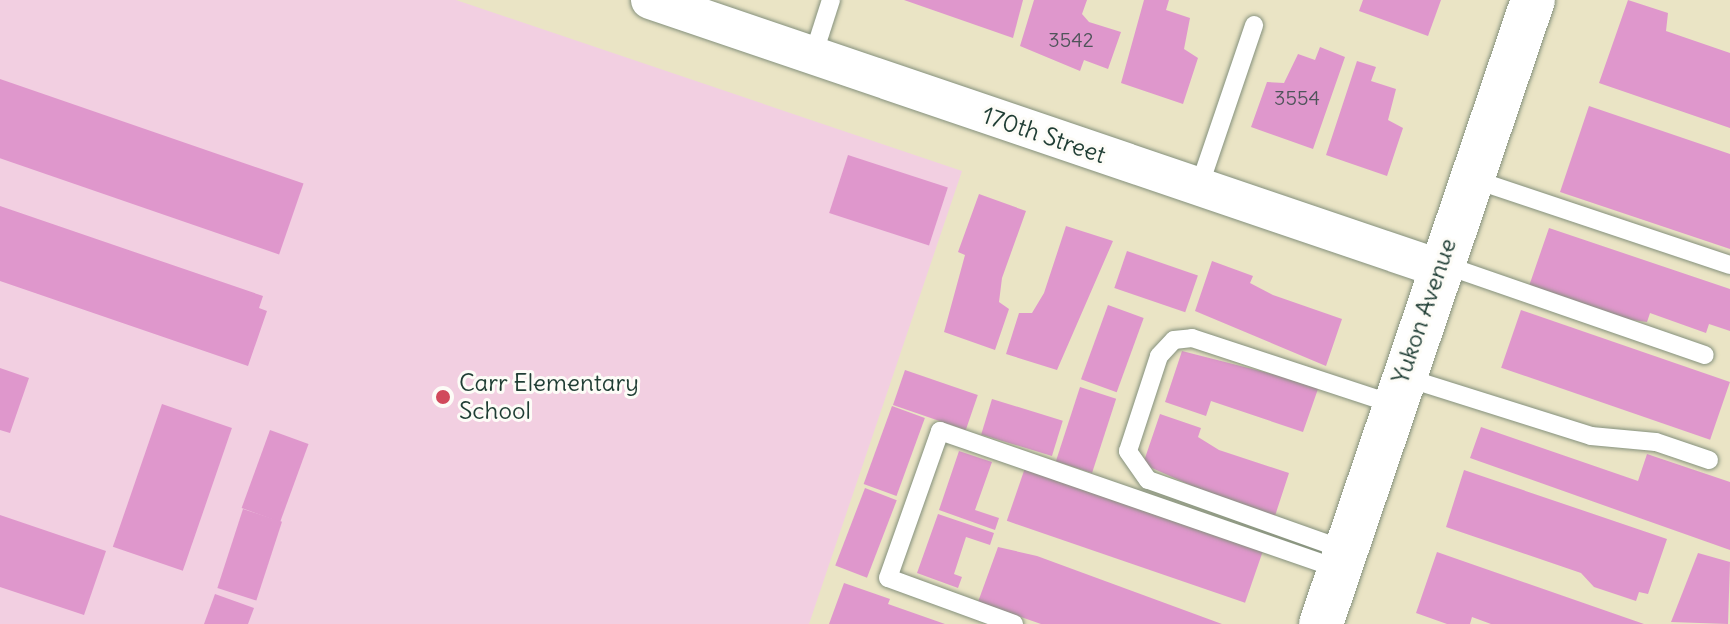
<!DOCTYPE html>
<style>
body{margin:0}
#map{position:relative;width:1730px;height:624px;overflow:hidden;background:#eae4c5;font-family:Delius,sans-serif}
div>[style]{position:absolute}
.built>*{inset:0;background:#f2cfe1}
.building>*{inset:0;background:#df97cc;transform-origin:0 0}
.roads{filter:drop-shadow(0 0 2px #84907c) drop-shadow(0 0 2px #84907c)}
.service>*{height:18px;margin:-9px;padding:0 9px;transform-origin:9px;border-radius:9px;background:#fff}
.minor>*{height:38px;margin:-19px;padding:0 19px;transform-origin:19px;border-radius:19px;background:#fff}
.tertiary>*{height:44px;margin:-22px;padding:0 22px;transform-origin:22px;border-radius:22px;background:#fff}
.dots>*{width:22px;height:22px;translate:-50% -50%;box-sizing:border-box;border:4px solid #fdfcf7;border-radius:50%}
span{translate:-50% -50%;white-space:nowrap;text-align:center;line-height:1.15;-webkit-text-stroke:6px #fdfcf7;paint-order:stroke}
.number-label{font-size:20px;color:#4f545a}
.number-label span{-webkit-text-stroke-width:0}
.street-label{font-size:24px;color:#1f3d34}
.poi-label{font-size:24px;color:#1f3d34}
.left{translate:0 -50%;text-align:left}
</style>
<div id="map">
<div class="built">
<div style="clip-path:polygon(0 0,456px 0,962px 171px,809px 624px,0 624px)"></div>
</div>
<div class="building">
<div style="clip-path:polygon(904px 0,1023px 0,1013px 38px)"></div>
<div style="clip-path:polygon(1034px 0,1087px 0,1082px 14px,1089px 22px,1121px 32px,1108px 69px,1084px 60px,1080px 71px,1020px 46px)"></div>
<div style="clip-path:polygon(1144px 0,1169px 0,1166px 10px,1190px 18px,1184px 49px,1198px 58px,1183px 104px,1121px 83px)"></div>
<div style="clip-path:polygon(1363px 0,1441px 0,1428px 36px,1359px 11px)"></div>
<div style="clip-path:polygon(1628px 0,1668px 13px,1666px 31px,1730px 53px,1730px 128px,1599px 83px)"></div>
<div style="clip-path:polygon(1320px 47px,1345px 57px,1313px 149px,1251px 127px,1267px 82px,1284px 83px,1298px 54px,1315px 60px)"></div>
<div style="clip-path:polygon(1357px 61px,1376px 67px,1371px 81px,1396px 89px,1388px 120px,1403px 128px,1387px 176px,1326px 155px)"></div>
<div style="left:0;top:79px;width:321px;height:75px;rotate:19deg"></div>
<div style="clip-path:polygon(1589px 106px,1730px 154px,1730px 249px,1560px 192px)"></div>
<div style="left:848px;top:155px;width:105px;height:61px;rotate:18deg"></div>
<div style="clip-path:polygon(979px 194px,1026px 211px,1002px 278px,999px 302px,1009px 309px,995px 350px,944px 332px,965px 255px,958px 252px)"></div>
<div style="clip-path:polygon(0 206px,263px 296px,259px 308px,267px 311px,248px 366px,0 281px)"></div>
<div style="clip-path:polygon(1066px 226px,1113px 241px,1057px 370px,1006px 354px,1019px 313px,1032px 313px,1044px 293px)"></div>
<div style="clip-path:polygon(1549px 228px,1730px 289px,1730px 331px,1709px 324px,1706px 333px,1650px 313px,1647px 322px,1618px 318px,1528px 289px)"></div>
<div style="left:1127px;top:251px;width:75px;height:39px;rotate:19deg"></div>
<div style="clip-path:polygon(1212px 261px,1253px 276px,1250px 283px,1273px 295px,1342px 319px,1326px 366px,1195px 311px)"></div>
<div style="left:1108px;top:305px;width:38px;height:79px;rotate:20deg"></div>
<div style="left:1521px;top:310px;width:221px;height:61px;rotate:19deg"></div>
<div style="clip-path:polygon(1182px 351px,1319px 386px,1303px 432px,1211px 401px,1206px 416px,1165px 402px)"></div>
<div style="clip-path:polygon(0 368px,29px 378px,10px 433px,0 430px)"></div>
<div style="left:905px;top:370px;width:77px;height:37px;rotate:19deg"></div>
<div style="left:1080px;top:387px;width:38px;height:78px;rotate:18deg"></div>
<div style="left:992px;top:399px;width:74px;height:37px;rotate:17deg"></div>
<div style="left:162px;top:404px;width:74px;height:151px;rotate:19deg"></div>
<div style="left:892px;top:406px;width:35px;height:83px;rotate:20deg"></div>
<div style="clip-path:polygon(1160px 414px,1201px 428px,1198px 437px,1219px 450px,1289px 473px,1273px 522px,1143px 464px)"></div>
<div style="clip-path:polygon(1481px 427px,1638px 481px,1647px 454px,1730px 482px,1730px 550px,1470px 458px)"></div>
<div style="left:270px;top:430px;width:41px;height:83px;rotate:20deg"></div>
<div style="clip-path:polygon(959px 451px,992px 462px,975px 510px,999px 518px,995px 530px,939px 510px)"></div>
<div style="left:1026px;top:465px;width:252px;height:59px;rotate:19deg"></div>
<div style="clip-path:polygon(1464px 470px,1667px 539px,1648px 594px,1639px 592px,1636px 601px,1594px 587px,1581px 573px,1446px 527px)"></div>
<div style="left:865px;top:488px;width:34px;height:83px;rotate:21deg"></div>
<div style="left:243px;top:509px;width:41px;height:83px;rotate:18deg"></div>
<div style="clip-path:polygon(938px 514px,994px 533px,990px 545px,966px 537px,954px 574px,962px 577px,958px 588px,917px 573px)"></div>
<div style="clip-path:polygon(0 515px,106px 551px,84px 615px,0 587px)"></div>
<div style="clip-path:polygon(998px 547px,1037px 556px,1222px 624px,1041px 624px,978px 602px)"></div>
<div style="clip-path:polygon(1437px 552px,1644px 624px,1491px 624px,1472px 617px,1470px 624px,1447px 624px,1416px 613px)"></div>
<div style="clip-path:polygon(1698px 553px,1730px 562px,1728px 624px,1671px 622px)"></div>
<div style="clip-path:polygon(844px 583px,890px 599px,888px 604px,945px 624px,829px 624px)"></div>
<div style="clip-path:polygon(215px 594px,254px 608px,248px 624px,204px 624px)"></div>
</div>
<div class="roads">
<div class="service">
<div style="left:813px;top:56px;width:59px;rotate:-72.2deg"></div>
<div style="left:1473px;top:179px;width:271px;rotate:18.5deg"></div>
<div style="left:1199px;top:187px;width:171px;rotate:-71.2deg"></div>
<div style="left:1442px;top:264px;width:278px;rotate:19.1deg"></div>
<div style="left:1404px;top:377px;width:196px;rotate:17.5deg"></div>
<div style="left:1591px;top:436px;width:65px;rotate:5.3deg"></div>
<div style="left:1656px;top:442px;width:56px;rotate:18.8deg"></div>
<div style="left:1345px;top:550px;width:209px;rotate:-160.4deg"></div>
<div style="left:1148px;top:480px;width:35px;rotate:-125deg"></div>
<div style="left:1128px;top:451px;width:100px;rotate:-71.9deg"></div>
<div style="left:1159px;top:356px;width:22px;rotate:-47deg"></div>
<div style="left:1174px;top:340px;width:18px;rotate:-6deg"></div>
<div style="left:1192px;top:338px;width:212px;rotate:18.2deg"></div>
<div style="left:1014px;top:624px;width:134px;rotate:-159.9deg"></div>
<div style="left:888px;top:578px;width:156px;rotate:-70.5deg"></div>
<div style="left:940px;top:431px;width:422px;rotate:19.1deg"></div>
</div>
<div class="minor">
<div style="left:650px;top:0;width:832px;rotate:18.78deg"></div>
</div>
<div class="tertiary">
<div style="left:1321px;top:624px;width:659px;rotate:-71.24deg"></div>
</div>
</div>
<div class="dots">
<div style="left:443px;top:397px;background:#d1495b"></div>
</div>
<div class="number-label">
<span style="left:1071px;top:39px">3542</span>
<span style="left:1297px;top:97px">3554</span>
</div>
<div class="street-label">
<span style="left:1044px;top:135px;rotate:19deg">170th Street</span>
<span style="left:1424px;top:311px;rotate:-71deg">Yukon Avenue</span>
</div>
<div class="poi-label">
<span class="left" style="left:459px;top:397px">Carr Elementary<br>School</span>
</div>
</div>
